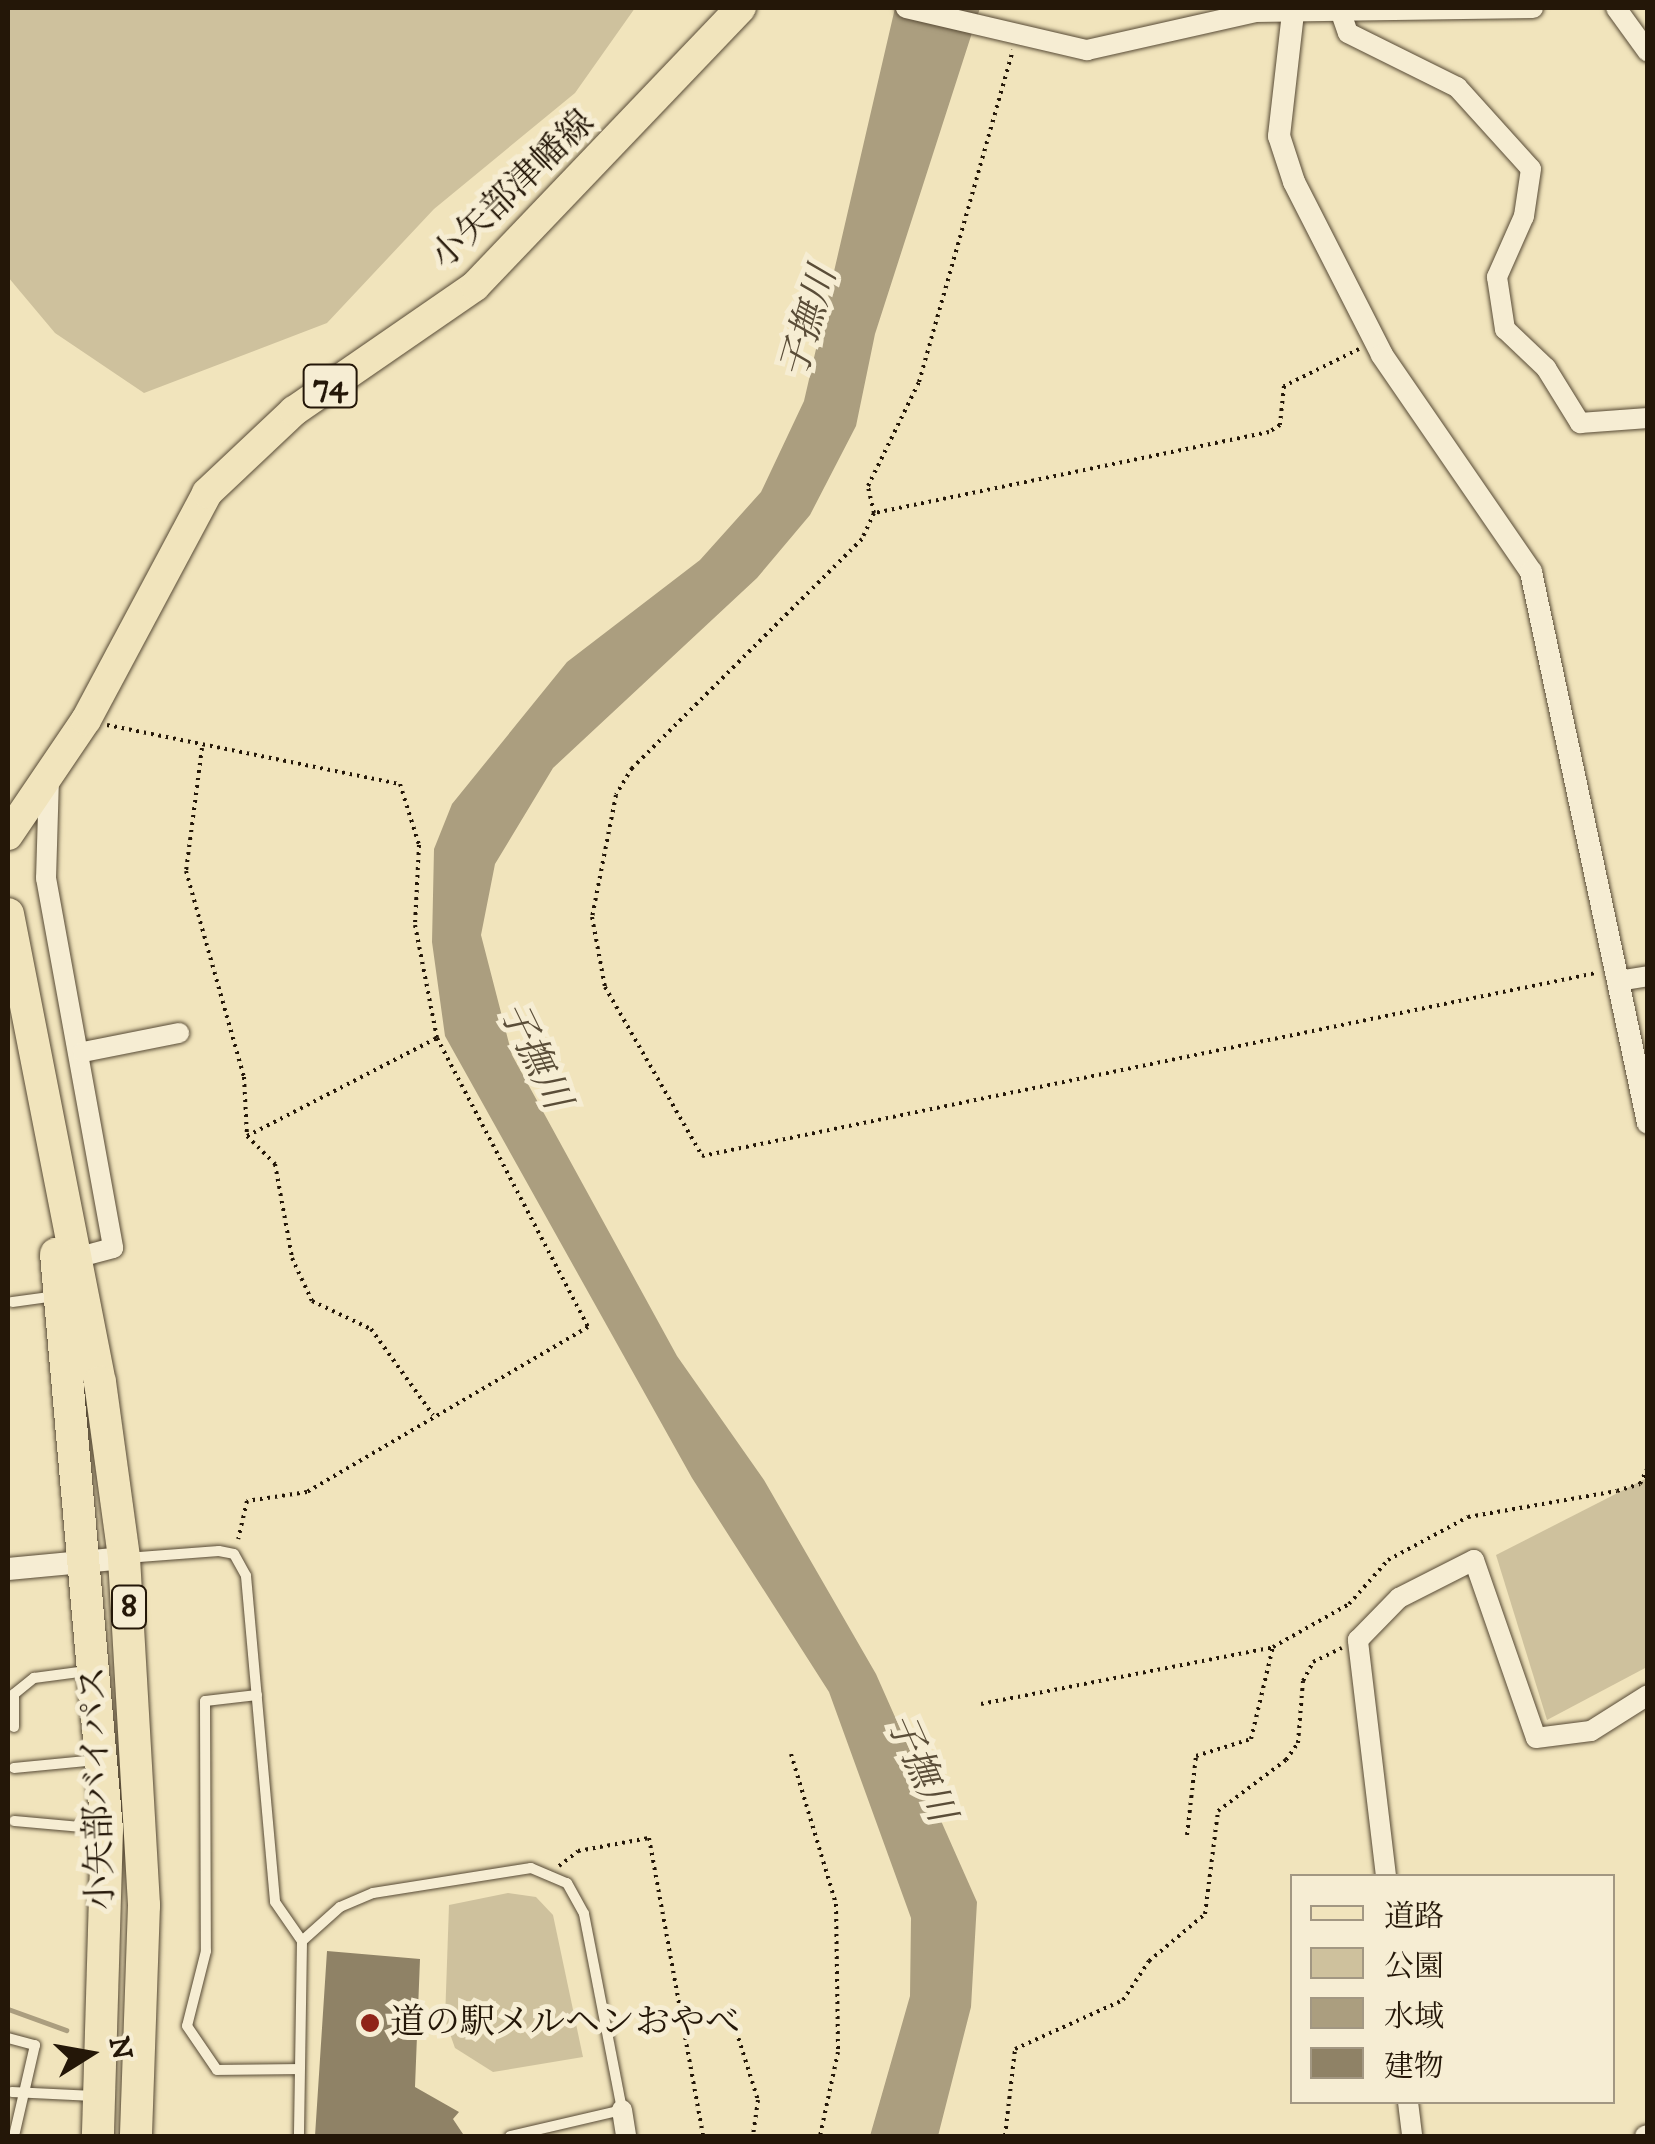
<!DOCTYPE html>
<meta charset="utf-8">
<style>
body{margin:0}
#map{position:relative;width:1655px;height:2144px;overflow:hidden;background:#f1e4bc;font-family:"IM FELL DW Pica","Noto Serif JP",serif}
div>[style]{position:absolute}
.green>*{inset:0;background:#cec19d}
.water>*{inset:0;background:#ab9e7f}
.stream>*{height:5px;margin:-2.5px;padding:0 2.5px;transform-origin:2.5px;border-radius:2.5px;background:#ab9e7f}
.building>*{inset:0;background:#8f8266}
.path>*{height:4px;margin-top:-2px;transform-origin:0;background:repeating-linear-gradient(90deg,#241708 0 2.5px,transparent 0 7.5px)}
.roads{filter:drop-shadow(0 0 2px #574a35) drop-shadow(0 0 2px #574a35)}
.service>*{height:10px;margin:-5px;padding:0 5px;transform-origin:5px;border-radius:5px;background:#f6edd3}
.minor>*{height:20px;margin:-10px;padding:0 10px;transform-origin:10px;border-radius:10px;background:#f6edd3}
.tertiary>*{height:22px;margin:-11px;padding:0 11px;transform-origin:11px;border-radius:11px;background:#f6edd3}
.primary>*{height:30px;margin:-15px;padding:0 15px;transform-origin:15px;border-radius:15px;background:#f1e4bc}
.trunk>*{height:32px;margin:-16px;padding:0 16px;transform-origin:16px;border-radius:16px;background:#f1e4bc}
.dots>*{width:28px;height:28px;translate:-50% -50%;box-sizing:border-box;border:5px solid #f6edd3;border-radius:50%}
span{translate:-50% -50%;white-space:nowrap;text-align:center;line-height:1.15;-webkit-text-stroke:10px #f6edd3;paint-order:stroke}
.shield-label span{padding:2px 8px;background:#f6edd3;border:2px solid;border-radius:8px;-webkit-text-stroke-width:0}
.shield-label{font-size:32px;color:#241708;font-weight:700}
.street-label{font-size:35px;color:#241708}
.poi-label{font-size:35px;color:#241708}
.left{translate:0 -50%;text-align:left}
.water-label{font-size:38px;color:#5a4d38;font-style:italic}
.frame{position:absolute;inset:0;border:10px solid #241708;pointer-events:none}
.legend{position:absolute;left:1290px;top:1874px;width:325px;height:230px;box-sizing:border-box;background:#f6edd3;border:2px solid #a29782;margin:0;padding:12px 18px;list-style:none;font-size:30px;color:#241708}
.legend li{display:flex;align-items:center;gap:20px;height:50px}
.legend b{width:50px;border:2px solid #a29782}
.north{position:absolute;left:40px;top:2004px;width:100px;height:100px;-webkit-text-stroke:8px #f6edd3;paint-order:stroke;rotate:79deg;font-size:28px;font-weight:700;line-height:40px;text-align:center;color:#241708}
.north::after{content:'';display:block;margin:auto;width:35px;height:45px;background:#241708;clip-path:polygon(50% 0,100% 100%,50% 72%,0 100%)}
</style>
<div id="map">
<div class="green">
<div style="clip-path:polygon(8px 8px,635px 8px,575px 93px,434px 209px,327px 323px,144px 393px,55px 333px,8px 277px)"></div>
<div style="clip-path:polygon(1647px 1478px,1647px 1667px,1547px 1720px,1496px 1555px)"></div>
<div style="clip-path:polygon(508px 1893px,536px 1897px,553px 1915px,583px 2057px,493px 2072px,455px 2048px,445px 2020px,449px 1905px)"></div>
</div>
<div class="water">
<div style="clip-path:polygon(895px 8px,980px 8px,875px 334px,856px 426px,810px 515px,757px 578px,553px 768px,495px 864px,481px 935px,512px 1055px,677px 1356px,764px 1480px,876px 1674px,977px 1902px,971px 2007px,938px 2136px,870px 2136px,910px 1996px,911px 1918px,829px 1692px,692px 1478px,445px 1036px,432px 942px,434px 849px,452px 804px,567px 662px,700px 560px,761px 492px,804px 401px)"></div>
</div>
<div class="stream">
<div style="left:8px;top:2009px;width:62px;rotate:19.9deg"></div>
</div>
<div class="building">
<div style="clip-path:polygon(327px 1951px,420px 1959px,415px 2087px,459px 2112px,453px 2119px,463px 2134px,315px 2136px)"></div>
</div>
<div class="path">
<div style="left:1359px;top:349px;width:84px;rotate:153.7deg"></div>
<div style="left:1284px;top:386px;width:39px;rotate:96deg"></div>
<div style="left:1280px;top:425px;width:13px;rotate:148deg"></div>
<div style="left:1269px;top:432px;width:403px;rotate:168.4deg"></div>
<div style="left:874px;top:513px;width:29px;rotate:115deg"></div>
<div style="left:862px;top:539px;width:325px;rotate:135.1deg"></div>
<div style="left:632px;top:768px;width:31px;rotate:121deg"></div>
<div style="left:616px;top:795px;width:124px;rotate:101.1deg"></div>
<div style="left:592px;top:917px;width:71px;rotate:79.5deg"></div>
<div style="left:605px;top:987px;width:195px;rotate:60.1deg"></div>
<div style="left:702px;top:1156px;width:913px;rotate:-11.57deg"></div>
<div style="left:874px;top:513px;width:28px;rotate:-103deg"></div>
<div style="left:868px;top:486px;width:116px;rotate:-63.9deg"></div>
<div style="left:919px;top:382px;width:345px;rotate:-74.2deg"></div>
<div style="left:107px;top:725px;width:299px;rotate:11.4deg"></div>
<div style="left:400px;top:784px;width:64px;rotate:72.7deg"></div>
<div style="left:419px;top:845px;width:80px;rotate:92.9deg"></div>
<div style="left:415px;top:925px;width:115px;rotate:79deg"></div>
<div style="left:437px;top:1038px;width:326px;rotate:62.4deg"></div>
<div style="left:588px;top:1327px;width:326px;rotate:149.6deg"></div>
<div style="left:307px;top:1492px;width:61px;rotate:171.5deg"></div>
<div style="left:247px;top:1501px;width:39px;rotate:103deg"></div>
<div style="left:202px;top:748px;width:124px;rotate:97.4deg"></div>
<div style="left:186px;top:871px;width:214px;rotate:74.3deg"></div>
<div style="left:244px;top:1077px;width:59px;rotate:87.1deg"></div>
<div style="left:247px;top:1136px;width:40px;rotate:45deg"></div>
<div style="left:275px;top:1164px;width:96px;rotate:79.7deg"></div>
<div style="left:292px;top:1258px;width:47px;rotate:65.1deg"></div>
<div style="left:312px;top:1301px;width:65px;rotate:25.4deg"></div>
<div style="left:371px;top:1329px;width:106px;rotate:54.2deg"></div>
<div style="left:247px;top:1136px;width:214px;rotate:-27.3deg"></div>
<div style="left:981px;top:1704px;width:298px;rotate:-11deg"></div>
<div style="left:1273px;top:1647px;width:87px;rotate:-29.5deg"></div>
<div style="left:1349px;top:1604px;width:59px;rotate:-48.4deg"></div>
<div style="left:1388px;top:1560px;width:91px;rotate:-28.3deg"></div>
<div style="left:1468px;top:1517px;width:151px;rotate:-9.9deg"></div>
<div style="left:1617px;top:1491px;width:24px;rotate:-17deg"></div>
<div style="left:1640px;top:1484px;width:19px;rotate:-65deg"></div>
<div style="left:791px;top:1754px;width:157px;rotate:73.3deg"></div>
<div style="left:836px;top:1904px;width:148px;rotate:89.2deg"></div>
<div style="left:838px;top:2052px;width:86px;rotate:102.1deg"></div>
<div style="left:1187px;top:1835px;width:80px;rotate:-83.5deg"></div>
<div style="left:1196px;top:1756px;width:58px;rotate:-17.2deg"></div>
<div style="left:1251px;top:1739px;width:95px;rotate:-76.6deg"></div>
<div style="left:559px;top:1866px;width:24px;rotate:-38deg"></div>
<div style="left:578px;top:1851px;width:72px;rotate:-10.4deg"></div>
<div style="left:649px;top:1838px;width:303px;rotate:79.7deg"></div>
<div style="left:734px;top:2024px;width:80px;rotate:72.5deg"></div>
<div style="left:758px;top:2100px;width:36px;rotate:98deg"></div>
<div style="left:1005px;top:2136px;width:88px;rotate:-83.4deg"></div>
<div style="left:1015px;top:2049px;width:119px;rotate:-24.4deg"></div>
<div style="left:1123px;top:2000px;width:47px;rotate:-56.3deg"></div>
<div style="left:1149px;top:1961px;width:73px;rotate:-40deg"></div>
<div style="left:1205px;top:1914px;width:104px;rotate:-82.8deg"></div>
<div style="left:1218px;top:1811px;width:85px;rotate:-36.9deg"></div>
<div style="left:1286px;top:1760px;width:21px;rotate:-55deg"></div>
<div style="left:1298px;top:1743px;width:62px;rotate:-85.4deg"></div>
<div style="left:1303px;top:1681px;width:21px;rotate:-62deg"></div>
<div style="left:1313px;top:1662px;width:32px;rotate:-26deg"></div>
</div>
<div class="roads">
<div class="service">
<div style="left:12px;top:1302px;width:44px;rotate:-7.8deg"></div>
<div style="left:126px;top:1558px;width:93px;rotate:-4.3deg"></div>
<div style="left:219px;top:1551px;width:15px;rotate:11deg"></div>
<div style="left:234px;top:1554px;width:25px;rotate:61deg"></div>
<div style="left:246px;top:1576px;width:327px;rotate:84.9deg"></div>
<div style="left:275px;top:1902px;width:47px;rotate:55.3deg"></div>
<div style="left:302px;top:1941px;width:195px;rotate:90.9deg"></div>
<div style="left:257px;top:1695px;width:52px;rotate:173.4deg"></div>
<div style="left:205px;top:1701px;width:250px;rotate:89.8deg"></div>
<div style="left:206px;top:1951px;width:77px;rotate:104.2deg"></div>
<div style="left:187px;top:2026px;width:53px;rotate:55.7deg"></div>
<div style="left:217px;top:2070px;width:82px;rotate:-0.7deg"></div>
<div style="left:14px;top:1727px;width:33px;rotate:-90deg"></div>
<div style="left:14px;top:1694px;width:26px;rotate:-39deg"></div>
<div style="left:34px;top:1678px;width:53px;rotate:-7.5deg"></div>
<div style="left:14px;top:1768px;width:83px;rotate:-5.5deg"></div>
<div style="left:14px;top:1821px;width:89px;rotate:5.1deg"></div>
<div style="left:302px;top:1941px;width:51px;rotate:-41.8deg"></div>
<div style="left:340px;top:1907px;width:36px;rotate:-23deg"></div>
<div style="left:373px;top:1893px;width:160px;rotate:-9deg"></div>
<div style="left:531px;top:1868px;width:39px;rotate:23deg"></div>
<div style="left:567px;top:1883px;width:35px;rotate:61deg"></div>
<div style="left:584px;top:1914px;width:200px;rotate:79deg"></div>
<div style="left:622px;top:2110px;width:115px;rotate:166.9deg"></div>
<div style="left:8px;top:2038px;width:28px;rotate:15deg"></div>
<div style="left:35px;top:2045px;width:93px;rotate:103deg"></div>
<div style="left:12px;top:2092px;width:82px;rotate:2.8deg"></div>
</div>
<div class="minor">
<div style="left:906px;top:8px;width:186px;rotate:13.1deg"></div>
<div style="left:1087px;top:50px;width:172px;rotate:-12.7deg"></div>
<div style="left:1255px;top:12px;width:278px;rotate:-0.8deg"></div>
<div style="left:1616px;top:8px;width:54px;rotate:54deg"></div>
<div style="left:1341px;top:13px;width:21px;rotate:71deg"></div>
<div style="left:1348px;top:33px;width:122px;rotate:26.4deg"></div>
<div style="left:1457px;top:87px;width:110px;rotate:47.9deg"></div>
<div style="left:1531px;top:169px;width:48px;rotate:98.5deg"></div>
<div style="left:1524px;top:216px;width:67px;rotate:113.9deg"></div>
<div style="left:1497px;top:277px;width:53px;rotate:81.3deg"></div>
<div style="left:1505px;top:329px;width:57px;rotate:43.6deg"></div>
<div style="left:1546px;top:368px;width:65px;rotate:58.3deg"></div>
<div style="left:1580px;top:423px;width:68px;rotate:-4.2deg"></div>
<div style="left:49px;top:778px;width:100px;rotate:91.7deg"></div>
<div style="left:46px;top:878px;width:376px;rotate:79.7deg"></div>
<div style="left:113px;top:1248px;width:39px;rotate:165deg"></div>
<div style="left:1618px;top:981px;width:30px;rotate:-9deg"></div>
<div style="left:83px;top:1052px;width:98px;rotate:-11.2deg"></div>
<div style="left:1386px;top:1876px;width:238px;rotate:-96.8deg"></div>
<div style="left:1358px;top:1640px;width:59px;rotate:-45.7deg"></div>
<div style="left:1399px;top:1598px;width:84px;rotate:-26.9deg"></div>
<div style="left:1474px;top:1560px;width:188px;rotate:70.8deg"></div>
<div style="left:1536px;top:1738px;width:55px;rotate:-7.3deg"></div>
<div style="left:1591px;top:1731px;width:67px;rotate:-32.3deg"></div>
<div style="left:1408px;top:2102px;width:34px;rotate:83deg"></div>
<div style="left:622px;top:2110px;width:26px;rotate:81deg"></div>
<div style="left:1645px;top:2136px;width:3px;rotate:-18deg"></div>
</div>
<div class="tertiary">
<div style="left:1293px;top:13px;width:124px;rotate:96.5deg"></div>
<div style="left:1279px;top:136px;width:48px;rotate:71.9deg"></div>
<div style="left:1294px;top:182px;width:194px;rotate:63deg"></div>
<div style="left:1382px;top:355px;width:263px;rotate:55.5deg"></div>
<div style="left:1531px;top:572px;width:563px;rotate:78.01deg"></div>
<div style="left:8px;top:1569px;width:117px;rotate:-5.4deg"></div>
</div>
<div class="primary">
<div style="left:8px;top:835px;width:139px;rotate:-55.9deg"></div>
<div style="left:86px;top:720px;width:257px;rotate:-61.9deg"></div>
<div style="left:207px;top:493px;width:120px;rotate:-43.3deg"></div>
<div style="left:294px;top:411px;width:220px;rotate:-34.6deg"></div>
<div style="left:475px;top:286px;width:385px;rotate:-46.3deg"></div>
</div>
<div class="trunk">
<div style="left:8px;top:914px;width:477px;rotate:78.9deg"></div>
<div style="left:100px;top:1382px;width:178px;rotate:82.2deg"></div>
<div style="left:124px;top:1558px;width:348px;rotate:86.7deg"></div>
<div style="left:144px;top:1905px;width:231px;rotate:92deg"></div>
<div style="left:56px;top:1254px;width:577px;rotate:84.93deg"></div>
<div style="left:107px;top:1829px;width:307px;rotate:91.7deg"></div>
</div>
</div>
<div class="dots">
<div style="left:370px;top:2023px;background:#8f2418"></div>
</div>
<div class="shield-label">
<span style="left:330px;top:386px">74</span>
<span style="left:129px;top:1607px">8</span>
</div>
<div class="street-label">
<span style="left:513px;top:190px;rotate:-44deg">小矢部津幡線</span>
<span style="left:98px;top:1788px;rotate:-92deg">小矢部バイパス</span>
</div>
<div class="poi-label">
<span class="left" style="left:390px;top:2023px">道の駅メルヘンおやべ</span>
</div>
<div class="water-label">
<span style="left:810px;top:323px;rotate:-74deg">子撫川</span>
<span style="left:533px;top:1056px;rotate:64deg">子撫川</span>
<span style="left:919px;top:1768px;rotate:66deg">子撫川</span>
</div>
<div class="frame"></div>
<ul class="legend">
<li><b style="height:12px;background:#f1e4bc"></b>道路</li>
<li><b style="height:28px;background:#cec19d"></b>公園</li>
<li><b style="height:28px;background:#ab9e7f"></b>水域</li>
<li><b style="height:28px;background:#8f8266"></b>建物</li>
</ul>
<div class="north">N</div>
</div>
